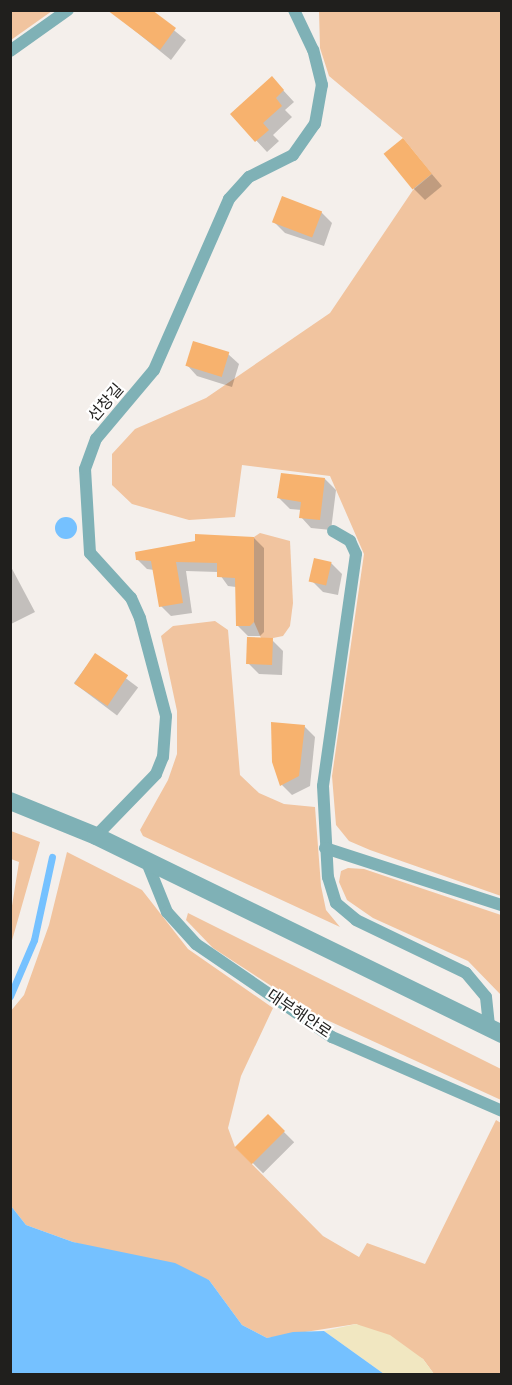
<!DOCTYPE html>
<meta charset="utf-8">
<style>
body{margin:0}
#map{position:relative;width:512px;height:1385px;overflow:hidden;background:#f4efeb;font-family:Poppins,"Noto Sans KR",sans-serif}
div>[style]{position:absolute}
.green>*{inset:0;background:#f1c49f}
.sand>*{inset:0;background:#f1e7c1}
.water>*{inset:0;background:#75c1ff}
.round{border-radius:50%}
.shadow>*{inset:0;background:#0003;transform-origin:0 0}
.stream>*{height:7px;margin:-3.5px;padding:0 3.5px;transform-origin:3.5px;border-radius:3.5px;background:#75c1ff}
.building>*{inset:0;background:#f7b26e;transform-origin:0 0}
.service>*{height:12px;margin:-6px;padding:0 6px;transform-origin:6px;border-radius:6px;background:#7fb1b6}
.tertiary>*{height:18px;margin:-9px;padding:0 9px;transform-origin:9px;border-radius:9px;background:#7fb1b6}
span{translate:-50% -50%;white-space:nowrap;text-align:center;line-height:1.15;-webkit-text-stroke:4.5px #fff;paint-order:stroke}
.street-label{font-size:16px;color:#201f1d}
.frame{position:absolute;inset:0;border:12px solid #201f1d;pointer-events:none}
</style>
<div id="map">
<div class="green">
<div style="clip-path:polygon(11px 10px,52px 10px,52px 11px,11px 40px)"></div>
<div style="clip-path:polygon(319px 11px,501px 11px,501px 896px,370px 850px,349px 841px,336px 825px,332px 776px,364px 554px,330px 476px,242px 465px,235px 517px,189px 520px,132px 504px,112px 485px,112px 454px,135px 429px,206px 398px,330px 313px,413px 190px,432px 174px,403px 138px,329px 76px,320px 48px)"></div>
<div style="clip-path:polygon(260px 533px,290px 541px,293px 603px,290px 626px,283px 636px,273px 638px,261px 638px,254px 622px,254px 537px)"></div>
<div style="clip-path:polygon(215px 621px,228px 630px,240px 775px,259px 793px,284px 804px,315px 807px,321px 886px,326px 910px,340px 927px,143px 836px,140px 830px,168px 780px,177px 754px,177px 711px,161px 636px,173px 626px)"></div>
<div style="clip-path:polygon(11px 831px,40px 842px,11px 944px,11px 912px,19px 862px,11px 859px)"></div>
<div style="clip-path:polygon(67px 852px,142px 890px,188px 949px,273px 1008px,241px 1076px,228px 1128px,235px 1147px,323px 1236px,359px 1257px,367px 1243px,425px 1264px,496px 1120px,501px 1123px,501px 1374px,434px 1374px,423px 1359px,356px 1324px,267px 1338px,242px 1325px,209px 1280px,73px 1242px,26px 1225px,11px 1206px,10px 1012px,24px 995px,49px 925px)"></div>
<div style="clip-path:polygon(348px 868px,364px 869px,501px 915px,501px 995px,468px 961px,373px 918px,347px 900px,339px 882px,341px 871px)"></div>
<div style="clip-path:polygon(188px 913px,501px 1069px,501px 1100px,316px 1015px,213px 948px,186px 920px)"></div>
</div>
<div class="sand">
<div style="clip-path:polygon(356px 1324px,390px 1335px,423px 1359px,434px 1374px,384px 1374px,324px 1331px)"></div>
</div>
<div class="water">
<div class="round" style="left:55px;top:517px;width:22px;height:22px"></div>
<div style="clip-path:polygon(11px 1206px,26px 1225px,73px 1242px,175px 1263px,209px 1280px,242px 1325px,267px 1338px,293px 1332px,324px 1331px,384px 1374px,11px 1374px)"></div>
</div>
<div class="shadow">
<div style="clip-path:polygon(149px 10px,186px 40px,171px 60px,118px 17px)"></div>
<div style="clip-path:polygon(282px 89px,294px 102px,285px 110px,292px 117px,273px 135px,279px 141px,267px 152px,232px 114px)"></div>
<div style="clip-path:polygon(403px 140px,442px 186px,425px 200px,414px 189px)"></div>
<div style="clip-path:polygon(321px 212px,332px 223px,324px 246px,285px 233px,274px 222px)"></div>
<div style="clip-path:polygon(228px 354px,239px 364px,232px 387px,197px 376px,187px 365px)"></div>
<div style="clip-path:polygon(325px 479px,336px 490px,331px 530px,311px 528px,301px 517px,302px 510px,290px 509px,279px 498px)"></div>
<div style="clip-path:polygon(254px 538px,264px 548px,264px 632px,260px 636px,248px 636px,238px 626px,236px 587px,228px 586px,218px 572px,186px 571px,192px 613px,171px 616px,161px 606px,154px 570px,147px 569px,137px 559px)"></div>
<div style="clip-path:polygon(331px 563px,342px 574px,338px 595px,323px 592px,312px 581px)"></div>
<div style="clip-path:polygon(10px 565px,35px 612px,11px 624px,10px 624px)"></div>
<div style="clip-path:polygon(272px 640px,283px 651px,282px 675px,259px 674px,248px 663px)"></div>
<div style="left:95px;top:655px;width:54px;height:35px;rotate:37deg"></div>
<div style="clip-path:polygon(304px 726px,315px 737px,310px 786px,292px 795px,282px 785px)"></div>
<div style="left:268px;top:1116px;width:37px;height:44px;rotate:45deg"></div>
</div>
<div class="stream">
<div style="left:10px;top:996px;width:61px;rotate:-66.8deg"></div>
<div style="left:34px;top:940px;width:85px;rotate:-77.8deg"></div>
</div>
<div class="building">
<div style="clip-path:polygon(107px 10px,152px 10px,176px 28px,160px 50px)"></div>
<div style="clip-path:polygon(272px 76px,284px 90px,276px 98px,282px 106px,263px 123px,269px 130px,255px 142px,230px 114px)"></div>
<div style="left:403px;top:138px;width:46px;height:25px;rotate:51deg"></div>
<div style="left:282px;top:196px;width:43px;height:28px;rotate:21deg"></div>
<div style="left:193px;top:341px;width:38px;height:26px;rotate:17deg"></div>
<div style="clip-path:polygon(281px 473px,325px 478px,320px 520px,299px 518px,301px 502px,277px 498px)"></div>
<div style="clip-path:polygon(195px 534px,254px 537px,254px 622px,250px 626px,236px 626px,235px 578px,217px 577px,217px 563px,176px 562px,183px 603px,159px 607px,151px 561px,136px 560px,135px 552px,195px 541px)"></div>
<div style="left:314px;top:558px;width:18px;height:24px;rotate:13deg"></div>
<div style="left:247px;top:637px;width:26px;height:27px;rotate:2deg"></div>
<div style="left:95px;top:653px;width:40px;height:37px;rotate:34deg"></div>
<div style="clip-path:polygon(271px 722px,305px 725px,299px 776px,280px 786px,272px 762px)"></div>
<div style="left:268px;top:1114px;width:24px;height:47px;rotate:45deg"></div>
</div>
<div class="service">
<div style="left:10px;top:51px;width:71px;rotate:-35.3deg"></div>
<div style="left:333px;top:531px;width:20px;rotate:30deg"></div>
<div style="left:350px;top:541px;width:14px;rotate:65deg"></div>
<div style="left:356px;top:554px;width:234px;rotate:98.1deg"></div>
<div style="left:323px;top:786px;width:91px;rotate:86.9deg"></div>
<div style="left:328px;top:877px;width:27px;rotate:73deg"></div>
<div style="left:336px;top:903px;width:26px;rotate:40deg"></div>
<div style="left:356px;top:920px;width:122px;rotate:25.7deg"></div>
<div style="left:466px;top:973px;width:31px;rotate:50deg"></div>
<div style="left:486px;top:997px;width:30px;rotate:84deg"></div>
<div style="left:96px;top:836px;width:86px;rotate:-45.9deg"></div>
<div style="left:156px;top:774px;width:18px;rotate:-68deg"></div>
<div style="left:163px;top:757px;width:41px;rotate:-85.8deg"></div>
<div style="left:166px;top:716px;width:101px;rotate:-104.9deg"></div>
<div style="left:140px;top:618px;width:22px;rotate:-114deg"></div>
<div style="left:131px;top:598px;width:61px;rotate:-132.3deg"></div>
<div style="left:90px;top:553px;width:84px;rotate:-93.4deg"></div>
<div style="left:85px;top:469px;width:32px;rotate:-70deg"></div>
<div style="left:96px;top:439px;width:90px;rotate:-50deg"></div>
<div style="left:154px;top:370px;width:187px;rotate:-66.3deg"></div>
<div style="left:229px;top:199px;width:30px;rotate:-48deg"></div>
<div style="left:249px;top:177px;width:49px;rotate:-26.6deg"></div>
<div style="left:293px;top:155px;width:38px;rotate:-55deg"></div>
<div style="left:315px;top:124px;width:40px;rotate:-80deg"></div>
<div style="left:322px;top:85px;width:36px;rotate:-104deg"></div>
<div style="left:313px;top:50px;width:44px;rotate:-115.4deg"></div>
<div style="left:325px;top:848px;width:186px;rotate:17.9deg"></div>
<div style="left:146px;top:860px;width:56px;rotate:68deg"></div>
<div style="left:167px;top:912px;width:43px;rotate:47.8deg"></div>
<div style="left:196px;top:944px;width:165px;rotate:34.4deg"></div>
<div style="left:332px;top:1037px;width:185px;rotate:23.5deg"></div>
</div>
<div class="tertiary">
<div style="left:10px;top:801px;width:93px;rotate:22.1deg"></div>
<div style="left:96px;top:836px;width:452px;rotate:26deg"></div>
</div>
<div class="street-label">
<span style="left:106px;top:403px;rotate:-49deg">선창길</span>
<span style="left:299px;top:1014px;rotate:34deg">대부해안로</span>
</div>
<div class="frame"></div>
</div>
